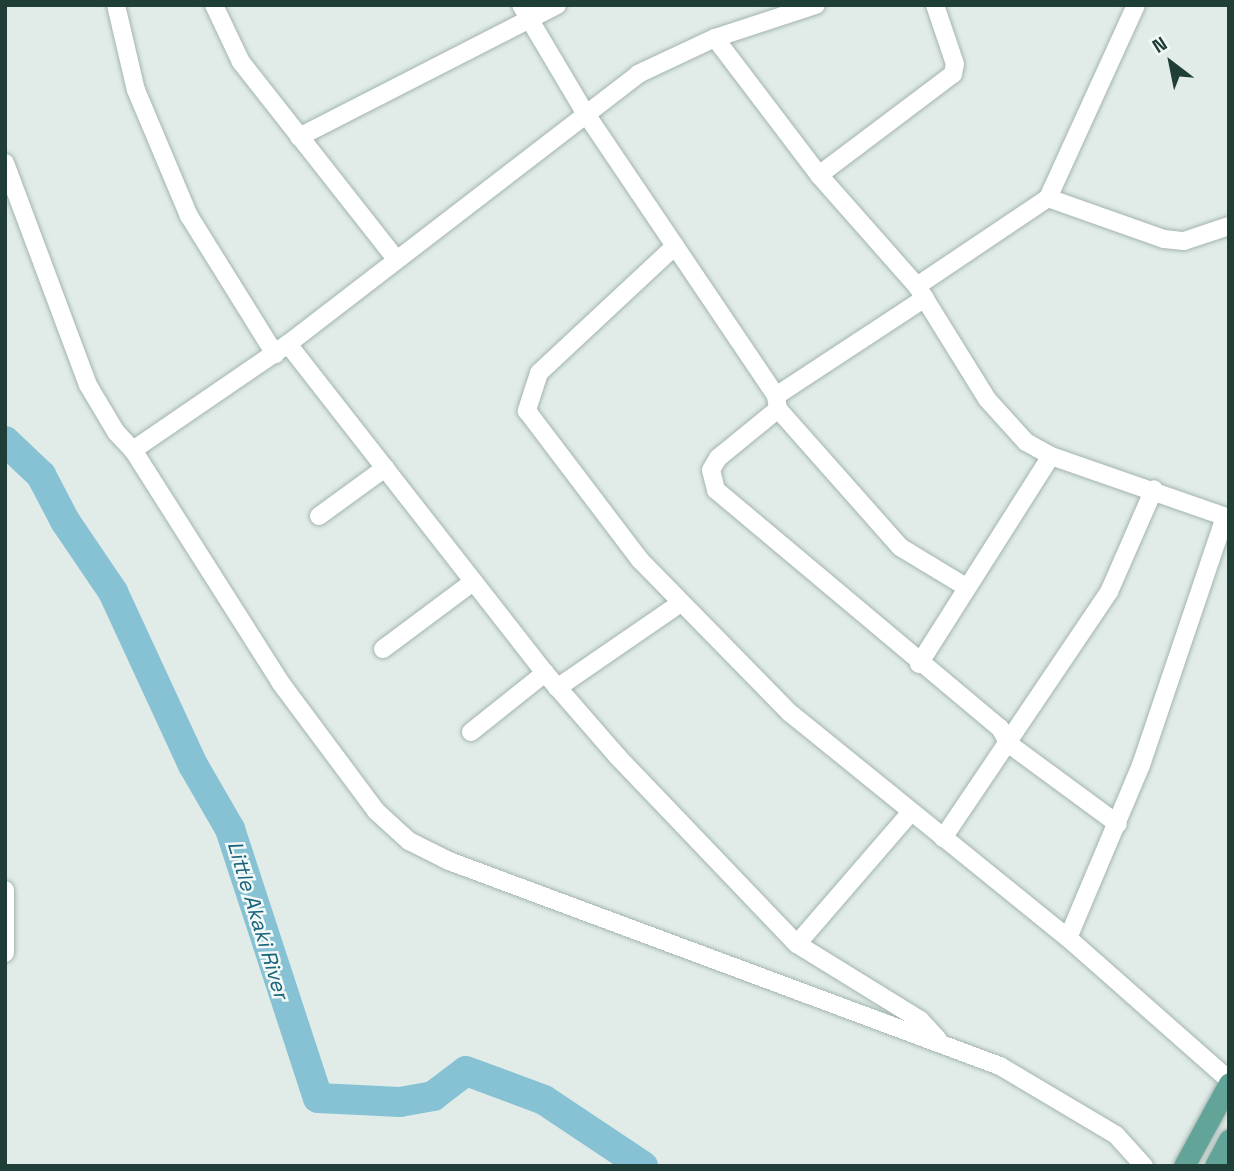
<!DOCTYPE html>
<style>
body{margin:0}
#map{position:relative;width:1234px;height:1171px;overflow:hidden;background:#e1ece8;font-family:"Space Grotesk",sans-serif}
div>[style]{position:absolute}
.river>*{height:30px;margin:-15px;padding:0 15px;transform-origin:15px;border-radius:15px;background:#86c2d4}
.roads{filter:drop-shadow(0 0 2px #a3b4b0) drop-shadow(0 0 2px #a3b4b0)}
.minor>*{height:18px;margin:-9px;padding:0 9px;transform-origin:9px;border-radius:9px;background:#fff}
.major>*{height:21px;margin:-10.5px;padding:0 10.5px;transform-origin:10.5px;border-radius:10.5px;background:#63a498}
span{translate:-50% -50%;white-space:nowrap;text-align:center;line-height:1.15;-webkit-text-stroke:5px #f2f9f6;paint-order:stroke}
.water-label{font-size:21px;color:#18637c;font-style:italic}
.frame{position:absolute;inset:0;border:7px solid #203e38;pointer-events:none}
.north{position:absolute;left:1136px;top:28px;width:70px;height:70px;-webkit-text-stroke:5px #f2f9f6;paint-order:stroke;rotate:328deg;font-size:19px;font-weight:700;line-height:28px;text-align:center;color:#203e38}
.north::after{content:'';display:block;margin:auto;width:24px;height:32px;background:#203e38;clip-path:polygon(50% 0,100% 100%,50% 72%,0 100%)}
</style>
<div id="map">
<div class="river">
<div style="left:5px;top:441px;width:50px;rotate:43.4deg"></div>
<div style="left:41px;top:475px;width:52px;rotate:62.4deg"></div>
<div style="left:65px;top:521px;width:86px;rotate:55.9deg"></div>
<div style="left:113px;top:592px;width:191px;rotate:65.2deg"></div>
<div style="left:193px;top:765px;width:74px;rotate:60deg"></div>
<div style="left:230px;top:829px;width:283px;rotate:71.9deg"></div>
<div style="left:318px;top:1098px;width:82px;rotate:2.8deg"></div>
<div style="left:400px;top:1102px;width:34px;rotate:-10deg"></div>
<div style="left:433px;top:1096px;width:41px;rotate:-37.1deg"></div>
<div style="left:466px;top:1071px;width:83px;rotate:20.4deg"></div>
<div style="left:544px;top:1100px;width:119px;rotate:33.7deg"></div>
</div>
<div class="roads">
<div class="minor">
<div style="left:116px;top:5px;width:87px;rotate:76.8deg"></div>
<div style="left:136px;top:90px;width:137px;rotate:67.2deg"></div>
<div style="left:189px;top:216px;width:163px;rotate:58.1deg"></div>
<div style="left:214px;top:5px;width:63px;rotate:64.7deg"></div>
<div style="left:241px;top:62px;width:249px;rotate:51.8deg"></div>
<div style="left:521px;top:5px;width:123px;rotate:59.3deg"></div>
<div style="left:584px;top:111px;width:344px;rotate:56deg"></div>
<div style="left:715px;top:38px;width:172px;rotate:52.8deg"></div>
<div style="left:819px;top:175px;width:148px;rotate:48.6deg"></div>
<div style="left:917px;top:286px;width:133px;rotate:58.2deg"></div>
<div style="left:987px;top:399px;width:58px;rotate:47.8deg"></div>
<div style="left:1026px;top:442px;width:29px;rotate:29deg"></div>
<div style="left:1051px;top:456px;width:188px;rotate:19.2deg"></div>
<div style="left:299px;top:137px;width:290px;rotate:-27.1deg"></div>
<div style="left:5px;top:163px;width:237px;rotate:69.5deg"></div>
<div style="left:88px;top:385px;width:55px;rotate:59.2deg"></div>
<div style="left:116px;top:432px;width:25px;rotate:47deg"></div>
<div style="left:133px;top:450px;width:275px;rotate:57.6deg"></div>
<div style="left:280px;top:682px;width:161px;rotate:53.3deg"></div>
<div style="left:376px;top:811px;width:45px;rotate:42.3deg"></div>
<div style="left:409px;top:841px;width:45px;rotate:26.6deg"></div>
<div style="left:449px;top:861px;width:588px;rotate:20.41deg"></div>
<div style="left:1000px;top:1066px;width:135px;rotate:30.7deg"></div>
<div style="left:1116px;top:1135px;width:42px;rotate:47.9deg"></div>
<div style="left:819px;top:175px;width:168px;rotate:-37deg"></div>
<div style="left:953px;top:74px;width:10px;rotate:-79deg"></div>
<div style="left:955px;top:64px;width:62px;rotate:-108.7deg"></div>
<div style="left:1048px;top:198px;width:123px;rotate:19.5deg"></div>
<div style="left:1164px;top:239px;width:20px;rotate:6deg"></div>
<div style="left:1184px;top:241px;width:47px;rotate:-18.4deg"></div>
<div style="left:675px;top:246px;width:186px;rotate:137deg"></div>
<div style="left:539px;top:373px;width:40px;rotate:108deg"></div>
<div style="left:527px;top:411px;width:187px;rotate:52.8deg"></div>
<div style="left:640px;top:560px;width:214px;rotate:45.6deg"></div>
<div style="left:790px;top:713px;width:358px;rotate:39deg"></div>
<div style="left:1068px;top:938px;width:215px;rotate:41.4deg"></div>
<div style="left:917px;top:286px;width:158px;rotate:-33.9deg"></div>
<div style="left:1048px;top:198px;width:212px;rotate:-65.5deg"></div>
<div style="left:925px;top:298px;width:178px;rotate:146.7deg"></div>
<div style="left:776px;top:396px;width:13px;rotate:81deg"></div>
<div style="left:778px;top:409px;width:184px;rotate:48.5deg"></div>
<div style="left:900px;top:547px;width:77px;rotate:31.2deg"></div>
<div style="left:288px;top:344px;width:417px;rotate:52deg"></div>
<div style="left:545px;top:673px;width:111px;rotate:49deg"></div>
<div style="left:618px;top:757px;width:259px;rotate:46.3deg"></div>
<div style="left:797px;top:944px;width:145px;rotate:31.7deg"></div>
<div style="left:920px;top:1020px;width:26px;rotate:47deg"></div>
<div style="left:778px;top:409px;width:77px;rotate:140.8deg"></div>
<div style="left:718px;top:458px;width:14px;rotate:120deg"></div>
<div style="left:711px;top:470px;width:21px;rotate:76deg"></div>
<div style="left:716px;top:490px;width:371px;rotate:40deg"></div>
<div style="left:1000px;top:728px;width:18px;rotate:61deg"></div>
<div style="left:1009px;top:744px;width:135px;rotate:36.3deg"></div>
<div style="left:133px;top:450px;width:188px;rotate:-34.4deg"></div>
<div style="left:288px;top:344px;width:442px;rotate:-37.6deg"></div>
<div style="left:638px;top:74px;width:85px;rotate:-25.1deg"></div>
<div style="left:715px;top:38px;width:106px;rotate:-18.1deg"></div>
<div style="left:319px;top:516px;width:82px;rotate:-36deg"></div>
<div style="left:383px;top:649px;width:112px;rotate:-36.7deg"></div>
<div style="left:919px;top:664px;width:246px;rotate:-57.6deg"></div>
<div style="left:557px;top:688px;width:148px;rotate:-34.5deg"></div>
<div style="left:471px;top:732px;width:95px;rotate:-38.6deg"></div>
<div style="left:943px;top:838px;width:297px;rotate:-56deg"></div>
<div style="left:1109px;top:592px;width:112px;rotate:-66.4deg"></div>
<div style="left:5px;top:890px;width:63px;rotate:90deg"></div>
<div style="left:1068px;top:938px;width:188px;rotate:-67.1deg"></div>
<div style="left:1141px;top:765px;width:262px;rotate:-71.3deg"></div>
<div style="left:797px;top:944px;width:173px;rotate:-49.2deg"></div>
</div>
<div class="major">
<div style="left:1184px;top:1166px;width:94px;rotate:-61.5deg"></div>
<div style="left:1215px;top:1166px;width:30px;rotate:-62deg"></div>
</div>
</div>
<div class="water-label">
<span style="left:258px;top:920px;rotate:73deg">Little Akaki River</span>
</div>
<div class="frame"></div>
<div class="north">N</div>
</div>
